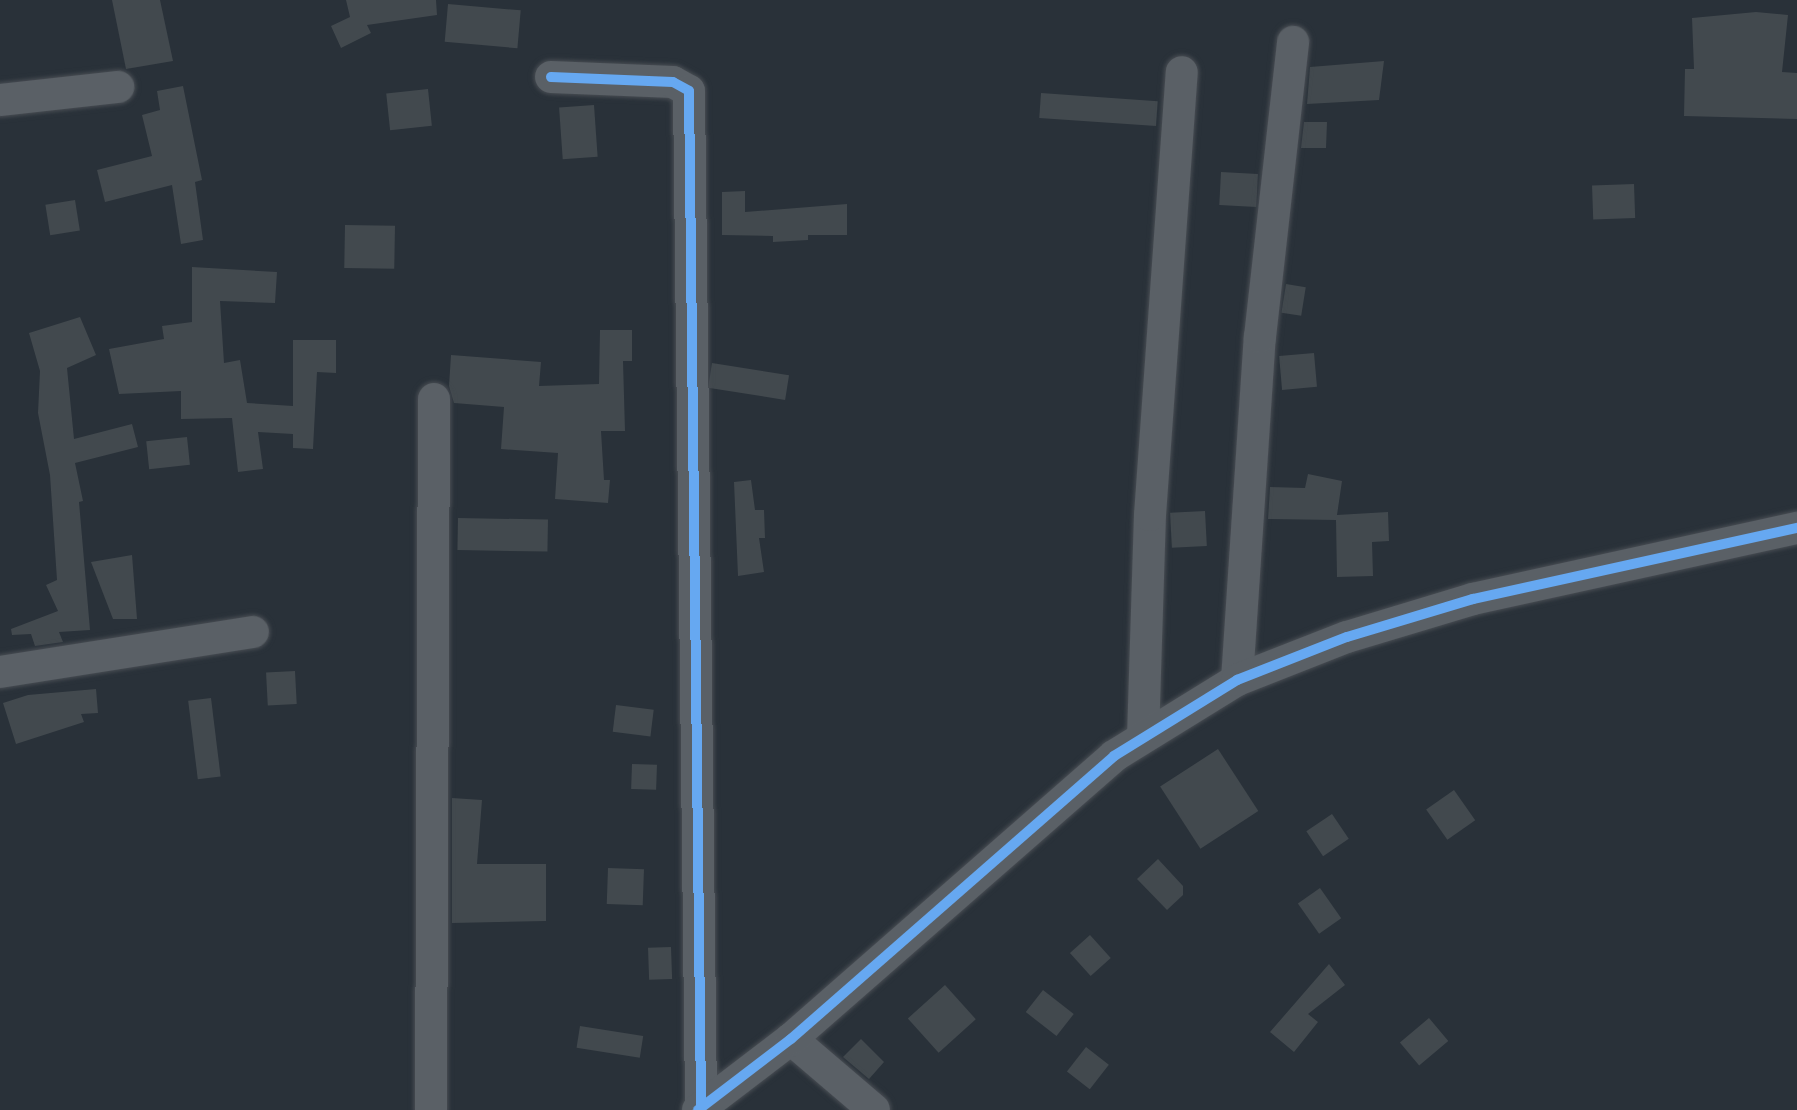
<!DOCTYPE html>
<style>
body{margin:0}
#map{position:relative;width:1797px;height:1110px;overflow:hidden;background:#293139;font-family:Roboto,sans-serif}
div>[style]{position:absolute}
.building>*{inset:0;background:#42494e;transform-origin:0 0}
.roads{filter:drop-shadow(0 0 2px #484d53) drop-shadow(0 0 2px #484d53)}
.minor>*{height:32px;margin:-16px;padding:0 16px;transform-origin:16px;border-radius:16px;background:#5a6066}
.cycleway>*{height:10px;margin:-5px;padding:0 5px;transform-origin:5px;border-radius:5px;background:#66a8f1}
span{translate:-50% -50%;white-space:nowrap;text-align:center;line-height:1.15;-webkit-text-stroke:9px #1c2934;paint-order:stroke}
</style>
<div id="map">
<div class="building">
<div style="clip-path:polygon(112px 0,160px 0,173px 61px,126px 69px)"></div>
<div style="clip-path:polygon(346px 0,436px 0,437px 15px,367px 25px,371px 33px,341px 48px,331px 26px,350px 17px)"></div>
<div style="left:448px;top:4px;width:73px;height:38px;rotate:5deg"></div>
<div style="clip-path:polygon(1756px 12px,1788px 15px,1782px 72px,1797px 73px,1797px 119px,1684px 116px,1685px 69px,1694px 69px,1692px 18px)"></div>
<div style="clip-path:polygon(1384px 61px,1379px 100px,1307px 104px,1310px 67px)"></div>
<div style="clip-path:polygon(183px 86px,202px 180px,195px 182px,203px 240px,181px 244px,172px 185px,105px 202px,97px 170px,152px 156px,142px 115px,160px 110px,157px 91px)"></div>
<div style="left:428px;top:89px;width:37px;height:42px;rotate:84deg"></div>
<div style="left:1041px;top:93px;width:117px;height:25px;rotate:4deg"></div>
<div style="left:594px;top:105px;width:52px;height:35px;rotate:86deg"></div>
<div style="clip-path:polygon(1304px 122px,1327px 122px,1326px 148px,1301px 148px)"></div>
<div style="left:1221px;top:172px;width:37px;height:33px;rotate:3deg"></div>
<div style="left:1634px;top:184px;width:34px;height:42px;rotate:88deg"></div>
<div style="clip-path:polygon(745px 191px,745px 212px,847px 204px,847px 235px,808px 235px,808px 240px,773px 242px,773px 236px,722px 235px,722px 192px)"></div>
<div style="left:75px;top:200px;width:31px;height:30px;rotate:81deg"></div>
<div style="left:345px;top:225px;width:50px;height:43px;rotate:1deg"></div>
<div style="clip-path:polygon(192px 267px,277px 272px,275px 303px,220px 301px,224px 363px,240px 360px,247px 403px,293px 406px,293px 340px,336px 340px,336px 373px,317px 372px,313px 449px,293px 448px,293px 434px,258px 432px,263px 469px,238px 472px,232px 418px,181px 419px,181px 391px,119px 394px,109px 349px,164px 339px,162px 326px,192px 322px)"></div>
<div style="left:1286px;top:284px;width:20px;height:29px;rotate:9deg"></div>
<div style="clip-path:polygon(80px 317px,96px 355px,67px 368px,74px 439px,132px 424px,138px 447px,75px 463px,83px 501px,79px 502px,90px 630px,59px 632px,63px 642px,35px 646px,31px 634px,12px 635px,11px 629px,58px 611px,46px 585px,57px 580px,50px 475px,38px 413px,40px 371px,29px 333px)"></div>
<div style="clip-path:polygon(600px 330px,632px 330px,632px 361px,623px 361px,625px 431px,601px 431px,604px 480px,610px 480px,608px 503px,555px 499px,558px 453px,501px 449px,504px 407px,454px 403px,449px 386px,451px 355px,541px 362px,539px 386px,599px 384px)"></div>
<div style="left:1314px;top:353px;width:34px;height:35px;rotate:85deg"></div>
<div style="left:712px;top:363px;width:78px;height:25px;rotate:9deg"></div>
<div style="left:187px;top:437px;width:28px;height:41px;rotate:84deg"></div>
<div style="clip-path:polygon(1308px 474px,1342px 481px,1337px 515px,1388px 512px,1389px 541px,1372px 542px,1373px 576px,1337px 577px,1336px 520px,1268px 519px,1270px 487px,1305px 488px)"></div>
<div style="clip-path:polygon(751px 480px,755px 510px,764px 510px,765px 538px,759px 538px,764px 572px,738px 576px,734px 482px)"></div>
<div style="left:1205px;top:511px;width:35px;height:35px;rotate:87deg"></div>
<div style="left:458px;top:518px;width:90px;height:32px;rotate:1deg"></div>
<div style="clip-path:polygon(132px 555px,137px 619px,113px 619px,91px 562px)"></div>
<div style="left:295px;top:671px;width:33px;height:29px;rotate:87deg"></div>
<div style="clip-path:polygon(96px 689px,98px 713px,81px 714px,84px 722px,16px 744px,3px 703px,28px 695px)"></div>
<div style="left:211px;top:698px;width:79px;height:23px;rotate:83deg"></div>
<div style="left:616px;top:705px;width:38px;height:27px;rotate:7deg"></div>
<div style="left:1218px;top:749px;width:74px;height:69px;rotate:57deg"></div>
<div style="left:632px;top:764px;width:25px;height:25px;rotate:2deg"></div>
<div style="left:1454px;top:790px;width:37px;height:34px;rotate:55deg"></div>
<div style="clip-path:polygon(452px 798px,482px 800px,477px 864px,546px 864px,546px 921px,452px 923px)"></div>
<div style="left:1332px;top:814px;width:30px;height:31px;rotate:56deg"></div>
<div style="clip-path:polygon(1158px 859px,1183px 886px,1183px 895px,1167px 910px,1137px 879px)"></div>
<div style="left:608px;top:868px;width:36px;height:36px;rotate:2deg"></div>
<div style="left:1320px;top:888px;width:37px;height:27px;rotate:55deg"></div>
<div style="left:1090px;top:935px;width:31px;height:27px;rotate:48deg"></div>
<div style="left:671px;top:947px;width:32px;height:23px;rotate:88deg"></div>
<div style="clip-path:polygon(1329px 964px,1345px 985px,1308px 1014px,1318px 1022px,1294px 1052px,1270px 1032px)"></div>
<div style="left:945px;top:985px;width:46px;height:50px;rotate:48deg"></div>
<div style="left:1043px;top:990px;width:39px;height:28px;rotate:38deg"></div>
<div style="left:1429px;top:1018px;width:30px;height:38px;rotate:50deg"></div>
<div style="left:580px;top:1026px;width:64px;height:22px;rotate:9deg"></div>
<div style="clip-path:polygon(861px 1039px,884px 1062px,869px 1079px,843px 1057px)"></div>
<div style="left:1086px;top:1047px;width:29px;height:31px;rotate:38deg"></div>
</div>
<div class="roads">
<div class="minor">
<div style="left:551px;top:77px;width:122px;rotate:2.3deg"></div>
<div style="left:673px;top:82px;width:18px;rotate:29deg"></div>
<div style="left:689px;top:91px;width:1017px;rotate:89.32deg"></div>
<div style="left:0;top:100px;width:119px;rotate:-6.3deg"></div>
<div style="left:0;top:672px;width:256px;rotate:-9deg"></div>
<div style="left:1237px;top:680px;width:344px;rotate:-86.2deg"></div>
<div style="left:1260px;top:337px;width:297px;rotate:-83.6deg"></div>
<div style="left:1143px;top:737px;width:222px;rotate:-88.2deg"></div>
<div style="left:1150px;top:515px;width:444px;rotate:-85.9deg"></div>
<div style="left:791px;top:1039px;width:109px;rotate:40.5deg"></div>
<div style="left:431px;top:1110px;width:711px;rotate:-89.76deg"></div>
<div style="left:698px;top:1110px;width:117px;rotate:-37.4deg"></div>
<div style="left:791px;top:1039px;width:429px;rotate:-41.2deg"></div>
<div style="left:1114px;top:756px;width:145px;rotate:-31.7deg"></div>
<div style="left:1237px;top:680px;width:118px;rotate:-21.4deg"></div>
<div style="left:1347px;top:637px;width:132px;rotate:-16.8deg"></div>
<div style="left:1473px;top:599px;width:332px;rotate:-12.4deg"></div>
</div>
</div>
<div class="cycleway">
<div style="left:551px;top:77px;width:122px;rotate:2.3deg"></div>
<div style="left:673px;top:82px;width:18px;rotate:29deg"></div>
<div style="left:689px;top:91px;width:1017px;rotate:89.32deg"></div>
<div style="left:698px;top:1110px;width:117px;rotate:-37.4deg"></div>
<div style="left:791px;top:1039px;width:429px;rotate:-41.2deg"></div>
<div style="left:1114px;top:756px;width:145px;rotate:-31.7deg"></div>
<div style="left:1237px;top:680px;width:118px;rotate:-21.4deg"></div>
<div style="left:1347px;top:637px;width:132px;rotate:-16.8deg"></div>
<div style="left:1473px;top:599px;width:332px;rotate:-12.4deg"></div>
</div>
</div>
